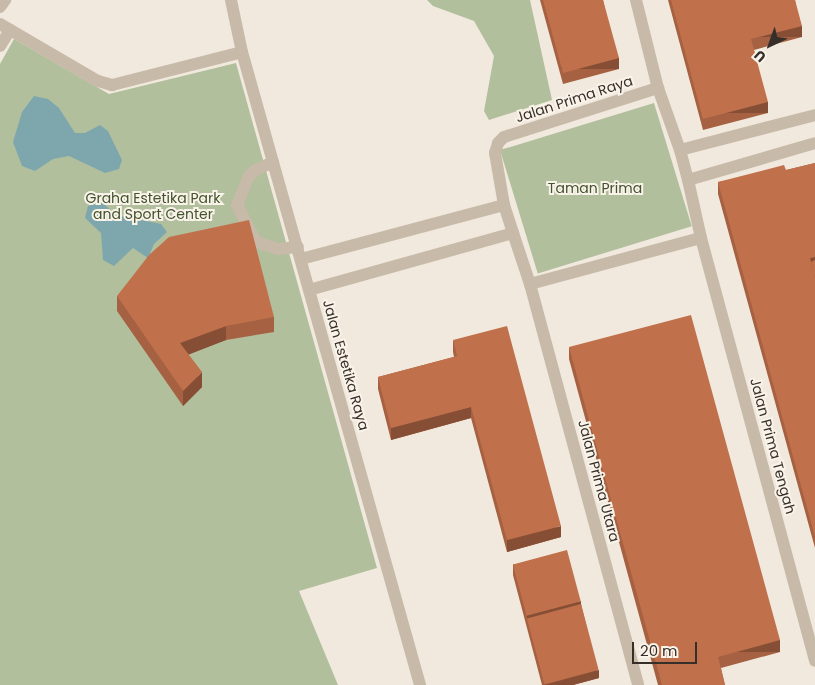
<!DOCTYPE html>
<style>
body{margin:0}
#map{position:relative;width:815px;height:685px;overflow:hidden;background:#f1e9dd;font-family:Poppins,sans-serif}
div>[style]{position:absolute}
.green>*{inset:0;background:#b1bf9d;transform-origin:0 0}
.water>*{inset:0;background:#7da7ad}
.minor>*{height:12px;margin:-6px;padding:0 6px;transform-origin:6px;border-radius:6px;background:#c8baa9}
.wall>*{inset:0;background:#a56141}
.shaded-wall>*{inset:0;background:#864f35;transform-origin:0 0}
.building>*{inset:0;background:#c0714c;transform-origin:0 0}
span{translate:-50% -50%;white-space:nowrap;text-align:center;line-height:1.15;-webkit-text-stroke:4px #f9f3e9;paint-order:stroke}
.street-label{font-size:14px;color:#362e29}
.park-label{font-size:14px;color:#42532e}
.north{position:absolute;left:745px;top:20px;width:50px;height:50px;-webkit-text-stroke:4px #f9f3e9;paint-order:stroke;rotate:222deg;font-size:14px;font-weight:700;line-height:20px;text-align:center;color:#362e29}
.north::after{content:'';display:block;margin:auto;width:18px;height:22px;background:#362e29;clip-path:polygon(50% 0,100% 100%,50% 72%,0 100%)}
.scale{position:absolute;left:632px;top:642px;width:65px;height:22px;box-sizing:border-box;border:2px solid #362e29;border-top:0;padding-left:6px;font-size:15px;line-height:18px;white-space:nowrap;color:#362e29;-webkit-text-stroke:4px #f9f3e9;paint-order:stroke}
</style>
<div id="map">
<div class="green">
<div style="clip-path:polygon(427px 0,530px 0,552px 100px,489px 120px,484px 111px,494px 56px,474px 21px,433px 6px)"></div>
<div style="clip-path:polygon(14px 39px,109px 94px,236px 63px,377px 568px,299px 591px,338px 685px,0 685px,0 64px)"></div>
<div style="left:654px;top:103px;width:129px;height:161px;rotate:73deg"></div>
</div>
<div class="water">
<div style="clip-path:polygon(34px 96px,48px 99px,59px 108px,75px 133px,85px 133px,100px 125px,108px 131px,122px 160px,119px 169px,105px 173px,69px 156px,53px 159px,35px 171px,22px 166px,13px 142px,22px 112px)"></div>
<div style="clip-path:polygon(98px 203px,103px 203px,116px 215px,161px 224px,167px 232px,154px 244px,148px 258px,133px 248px,114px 266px,103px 260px,101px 233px,85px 218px,88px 206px)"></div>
</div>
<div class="minor">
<div style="left:231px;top:0;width:53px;rotate:78.1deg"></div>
<div style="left:242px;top:52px;width:658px;rotate:74.29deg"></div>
<div style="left:636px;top:0;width:91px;rotate:76deg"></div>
<div style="left:0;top:7px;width:9px;rotate:-54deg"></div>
<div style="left:0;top:24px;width:113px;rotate:30.2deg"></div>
<div style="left:98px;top:81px;width:15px;rotate:16deg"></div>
<div style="left:112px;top:85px;width:134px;rotate:-14.2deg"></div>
<div style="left:0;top:46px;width:19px;rotate:-58deg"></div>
<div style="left:680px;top:150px;width:31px;rotate:75deg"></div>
<div style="left:273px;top:162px;width:21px;rotate:155deg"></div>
<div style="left:254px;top:171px;width:9px;rotate:131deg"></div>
<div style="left:248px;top:178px;width:29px;rotate:112deg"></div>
<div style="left:237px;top:205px;width:42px;rotate:62.8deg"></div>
<div style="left:256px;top:242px;width:23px;rotate:18deg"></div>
<div style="left:278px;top:249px;width:20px;rotate:-6deg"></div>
<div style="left:504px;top:205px;width:29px;rotate:72deg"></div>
<div style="left:701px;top:238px;width:438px;rotate:74.9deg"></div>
<div style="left:301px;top:259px;width:210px;rotate:-14.9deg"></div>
<div style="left:504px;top:205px;width:53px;rotate:-99.8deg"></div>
<div style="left:495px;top:153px;width:10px;rotate:-73deg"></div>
<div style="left:498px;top:143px;width:8px;rotate:-45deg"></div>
<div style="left:504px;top:137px;width:162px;rotate:-17.7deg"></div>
<div style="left:658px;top:88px;width:66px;rotate:70.5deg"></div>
<div style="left:680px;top:150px;width:139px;rotate:-14.5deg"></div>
<div style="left:530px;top:284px;width:415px;rotate:74.9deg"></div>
<div style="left:309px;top:290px;width:212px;rotate:-15.6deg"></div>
<div style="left:513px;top:233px;width:54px;rotate:71.6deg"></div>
<div style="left:530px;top:284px;width:177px;rotate:-15.1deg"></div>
<div style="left:701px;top:238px;width:59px;rotate:-102.6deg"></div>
<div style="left:688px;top:180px;width:132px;rotate:-16.2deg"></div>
</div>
<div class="wall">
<div style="clip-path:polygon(540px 0,603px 0,619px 69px,563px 84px)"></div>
<div style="clip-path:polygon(668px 0,795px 0,802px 37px,754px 50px,768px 113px,703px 130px)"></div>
<div style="clip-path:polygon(815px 163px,815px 548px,718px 194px,718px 182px,786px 170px)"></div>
<div style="clip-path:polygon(117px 296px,274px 317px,274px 332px,226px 340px,188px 354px,202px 387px,183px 406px,117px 311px)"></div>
<div style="clip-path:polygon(453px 340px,561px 537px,507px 552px,471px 418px,391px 440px,378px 389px,378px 377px,454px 357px,453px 352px)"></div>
<div style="clip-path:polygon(569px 347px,780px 652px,721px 668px,725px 685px,658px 685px,569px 359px)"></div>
<div style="clip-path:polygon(513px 564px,581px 604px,599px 678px,573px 685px,542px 685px,513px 575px)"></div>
</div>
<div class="shaded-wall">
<div style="left:802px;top:26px;width:11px;height:53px;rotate:90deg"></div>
<div style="left:619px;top:58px;width:11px;height:58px;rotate:90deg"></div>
<div style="left:768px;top:102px;width:11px;height:67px;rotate:90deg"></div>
<div style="clip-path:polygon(815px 257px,815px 268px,812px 269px,810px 258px)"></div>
<div style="clip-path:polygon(226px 326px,226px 340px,180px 358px,180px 343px)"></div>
<div style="clip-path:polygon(202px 372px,202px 387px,183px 406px,183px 391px)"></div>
<div style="clip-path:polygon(471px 407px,471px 418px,391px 440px,391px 428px)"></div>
<div style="clip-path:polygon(561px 526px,561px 537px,507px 552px,507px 540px)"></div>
<div style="clip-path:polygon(581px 601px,581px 612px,527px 619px,527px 615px)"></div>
<div style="left:780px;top:640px;width:12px;height:64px;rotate:90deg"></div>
<div style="clip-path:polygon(599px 670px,599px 678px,573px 685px,544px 685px)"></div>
</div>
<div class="building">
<div style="clip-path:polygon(543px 0,603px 0,619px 58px,563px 73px)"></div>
<div style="clip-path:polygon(671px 0,795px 0,802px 26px,751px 39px,768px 102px,703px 119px)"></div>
<div style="clip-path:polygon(815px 163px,815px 257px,810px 258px,815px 278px,815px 537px,718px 182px,784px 165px,786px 170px)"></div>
<div style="clip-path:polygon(249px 220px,274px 317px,226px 326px,180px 343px,202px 372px,183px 391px,117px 296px,149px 255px,169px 237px)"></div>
<div style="clip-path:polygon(815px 260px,815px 278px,811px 262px)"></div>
<div style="clip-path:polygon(691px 315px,780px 640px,718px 657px,725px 685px,662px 685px,569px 347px)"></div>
<div style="clip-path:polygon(507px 326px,561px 526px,507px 540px,471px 407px,391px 428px,378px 377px,457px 356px,453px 340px)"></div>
<div style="left:567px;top:550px;width:53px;height:56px;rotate:75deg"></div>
<div style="left:581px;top:604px;width:68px;height:56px;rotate:75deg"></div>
</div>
<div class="street-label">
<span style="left:574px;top:99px;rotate:-18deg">Jalan Prima Raya</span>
<span style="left:346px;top:365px;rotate:74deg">Jalan Estetika Raya</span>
<span style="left:773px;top:446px;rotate:75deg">Jalan Prima Tengah</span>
<span style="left:599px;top:481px;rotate:75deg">Jalan Prima Utara</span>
</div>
<div class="park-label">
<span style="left:595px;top:188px">Taman Prima</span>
<span style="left:153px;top:206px">Graha Estetika Park<br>and Sport Center</span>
</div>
<div class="north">U</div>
<div class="scale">20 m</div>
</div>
